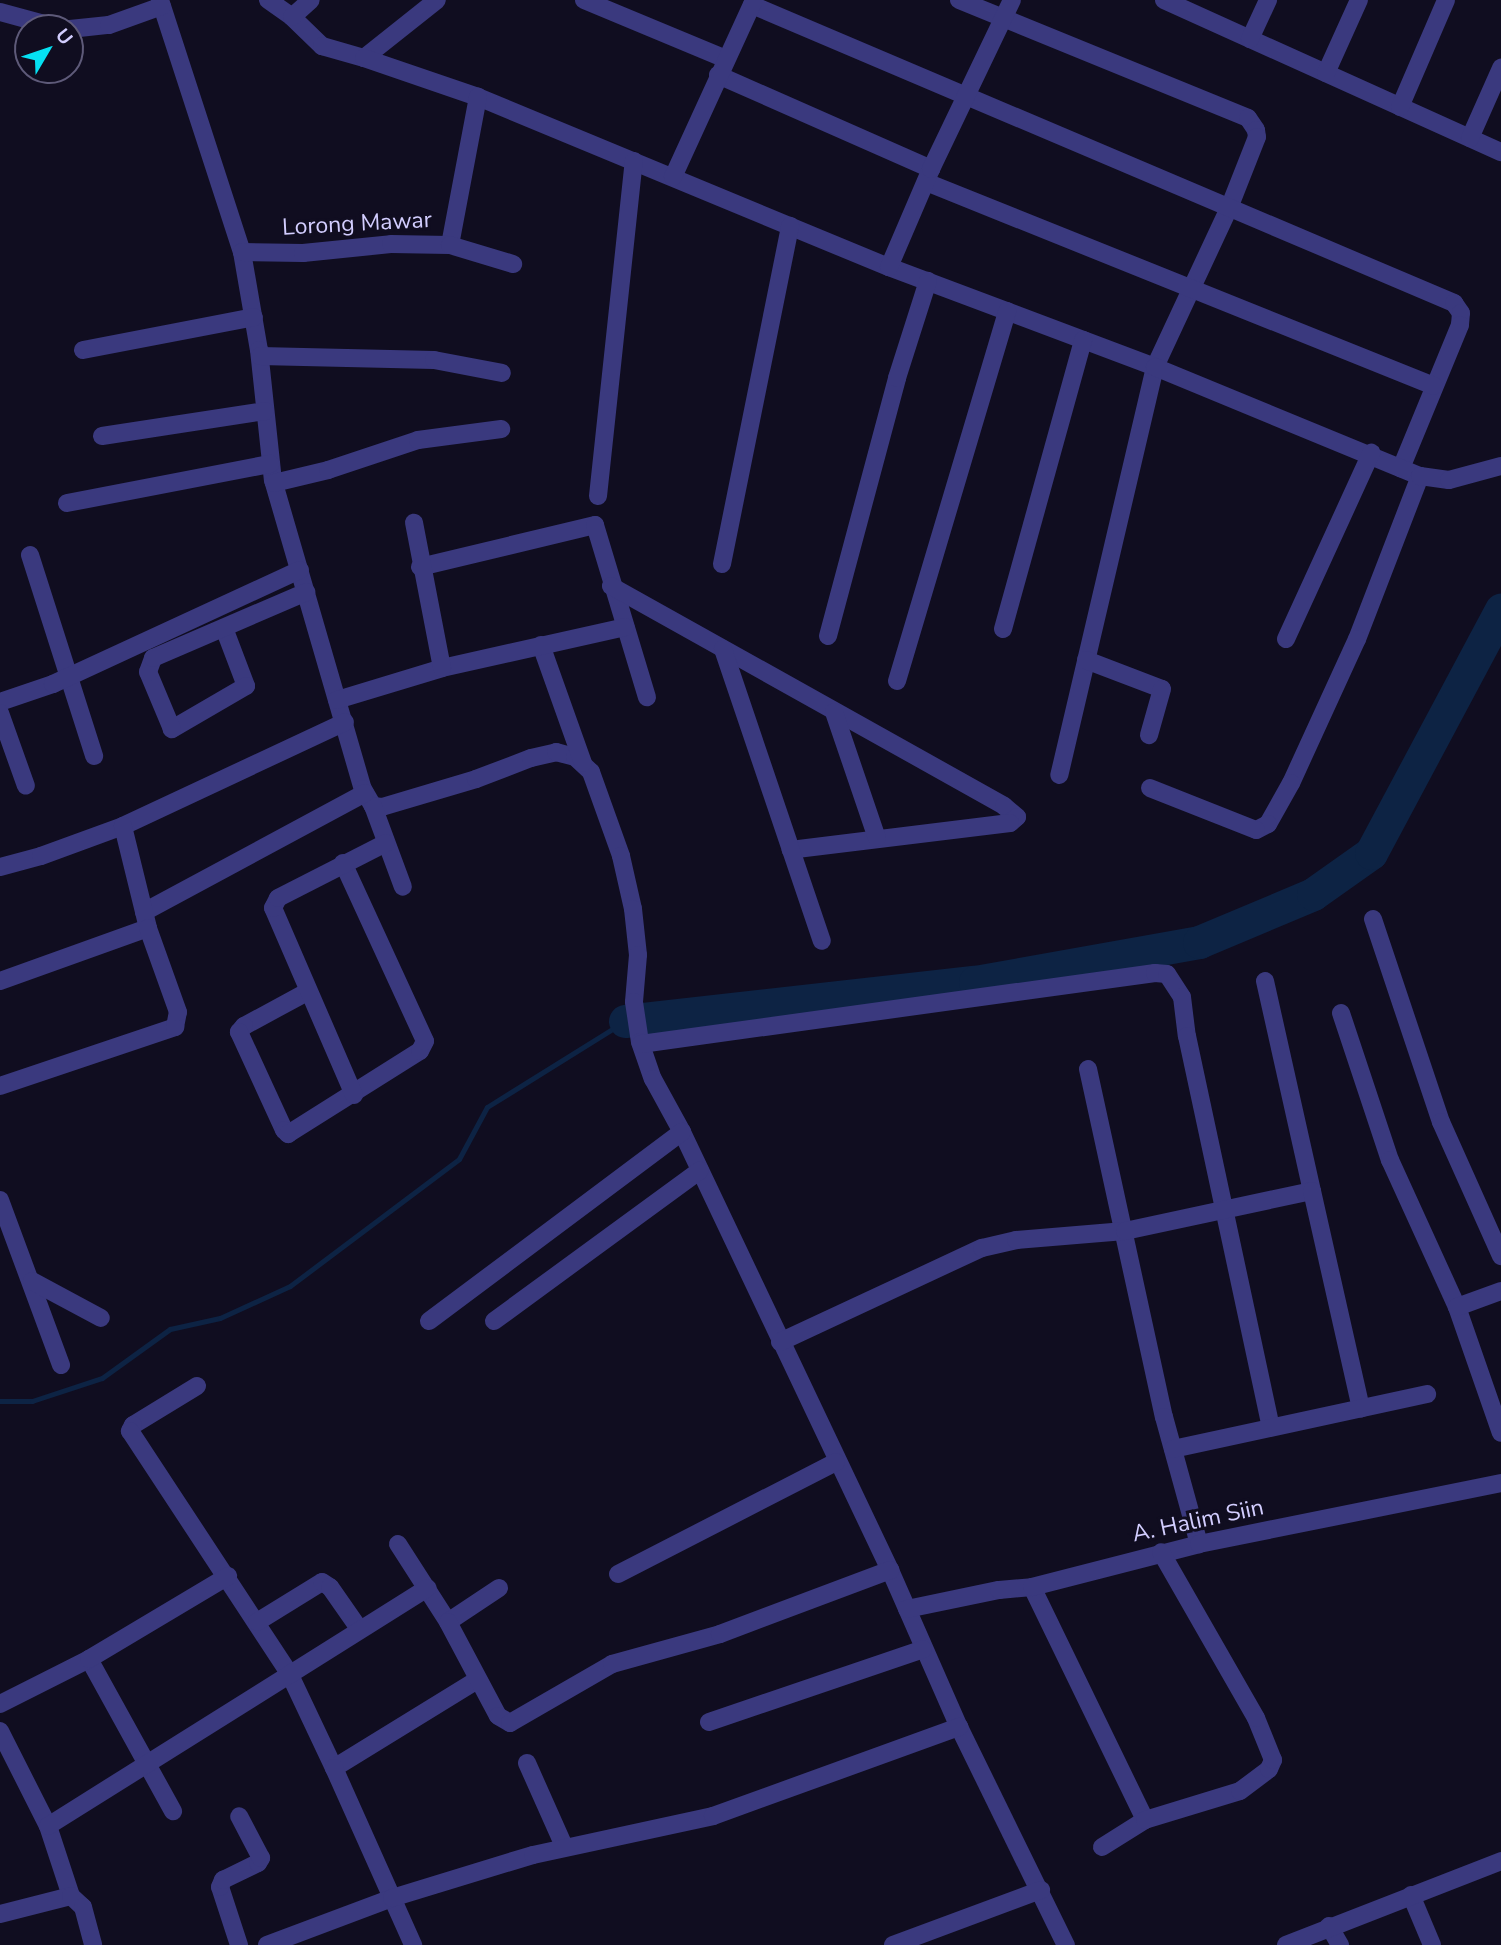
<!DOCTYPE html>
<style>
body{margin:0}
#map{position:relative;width:1501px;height:1945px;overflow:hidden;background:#100d20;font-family:"Nunito Sans",sans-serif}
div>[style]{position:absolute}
.stream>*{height:5px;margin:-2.5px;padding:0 2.5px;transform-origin:2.5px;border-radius:2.5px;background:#0d2344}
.river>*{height:33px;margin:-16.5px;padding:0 16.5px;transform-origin:16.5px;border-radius:16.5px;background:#0d2344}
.minor>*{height:18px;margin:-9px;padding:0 9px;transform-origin:9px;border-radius:9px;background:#3a397e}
span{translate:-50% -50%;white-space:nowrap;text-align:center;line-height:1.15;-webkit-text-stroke:6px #100d20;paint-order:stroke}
.street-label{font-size:23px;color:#d2cdfe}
.north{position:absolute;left:14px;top:14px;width:70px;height:70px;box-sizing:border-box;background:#100d20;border:2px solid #5e5a79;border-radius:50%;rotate:51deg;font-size:19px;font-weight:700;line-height:28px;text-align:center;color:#d2cdfe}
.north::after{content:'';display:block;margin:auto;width:24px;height:32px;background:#05e0f2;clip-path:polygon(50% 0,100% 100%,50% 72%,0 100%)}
</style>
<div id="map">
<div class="stream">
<div style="left:0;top:1401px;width:32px"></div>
<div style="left:32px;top:1401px;width:74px;rotate:-18.2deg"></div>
<div style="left:102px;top:1378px;width:84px;rotate:-35.8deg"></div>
<div style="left:170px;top:1329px;width:51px;rotate:-12.4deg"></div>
<div style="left:220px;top:1318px;width:77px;rotate:-24.6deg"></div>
<div style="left:290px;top:1286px;width:211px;rotate:-36.9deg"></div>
<div style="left:459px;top:1159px;width:59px;rotate:-61.7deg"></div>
<div style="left:487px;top:1107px;width:163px;rotate:-31.9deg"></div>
</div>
<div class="river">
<div style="left:625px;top:1021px;width:352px;rotate:-6.4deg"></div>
<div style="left:975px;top:982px;width:228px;rotate:-10.1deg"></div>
<div style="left:1199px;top:942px;width:124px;rotate:-22.8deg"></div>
<div style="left:1313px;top:894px;width:71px;rotate:-35.3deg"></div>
<div style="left:1371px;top:853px;width:276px;rotate:-61.9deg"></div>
</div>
<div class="minor">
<div style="left:160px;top:0;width:265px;rotate:72deg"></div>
<div style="left:242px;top:252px;width:99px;rotate:80.2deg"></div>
<div style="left:259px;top:350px;width:131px;rotate:83.9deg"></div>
<div style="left:273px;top:480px;width:322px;rotate:73.8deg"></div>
<div style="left:363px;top:789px;width:20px;rotate:60deg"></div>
<div style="left:373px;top:806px;width:9px;rotate:6deg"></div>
<div style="left:382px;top:807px;width:98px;rotate:-16.6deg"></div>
<div style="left:476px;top:779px;width:59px;rotate:-20.9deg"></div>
<div style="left:531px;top:758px;width:26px;rotate:-13deg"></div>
<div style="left:556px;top:752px;width:20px;rotate:15deg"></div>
<div style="left:575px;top:757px;width:22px;rotate:43deg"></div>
<div style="left:591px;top:772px;width:89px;rotate:70.3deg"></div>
<div style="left:621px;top:856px;width:54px;rotate:77.2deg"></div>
<div style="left:633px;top:909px;width:46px;rotate:83.8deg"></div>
<div style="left:638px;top:955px;width:47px;rotate:94.9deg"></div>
<div style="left:634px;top:1002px;width:40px;rotate:81.5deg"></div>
<div style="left:640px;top:1042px;width:39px;rotate:71deg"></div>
<div style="left:653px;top:1079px;width:60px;rotate:61.3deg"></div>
<div style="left:682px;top:1132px;width:485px;rotate:64.6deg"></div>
<div style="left:890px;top:1570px;width:171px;rotate:66.3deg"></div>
<div style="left:959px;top:1727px;width:243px;rotate:63.9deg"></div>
<div style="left:268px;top:0;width:29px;rotate:35deg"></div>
<div style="left:292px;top:17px;width:42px;rotate:44deg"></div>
<div style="left:322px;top:46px;width:44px;rotate:15.9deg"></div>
<div style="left:364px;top:58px;width:93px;rotate:-38.5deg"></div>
<div style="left:584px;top:0;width:154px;rotate:22.6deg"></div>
<div style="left:959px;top:0;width:312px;rotate:22.2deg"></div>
<div style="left:1248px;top:118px;width:14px;rotate:56deg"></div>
<div style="left:1256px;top:130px;width:7px;rotate:82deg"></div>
<div style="left:1257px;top:137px;width:76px;rotate:111.5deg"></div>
<div style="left:1229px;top:208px;width:175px;rotate:115deg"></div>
<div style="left:1155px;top:367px;width:419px;rotate:103.2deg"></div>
<div style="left:1164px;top:0;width:370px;rotate:24.3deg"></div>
<div style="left:752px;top:5px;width:763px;rotate:23deg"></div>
<div style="left:1454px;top:303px;width:12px;rotate:55deg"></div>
<div style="left:1461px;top:313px;width:12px;rotate:95deg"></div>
<div style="left:1460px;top:325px;width:155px;rotate:112.4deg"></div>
<div style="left:0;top:12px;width:61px;rotate:15.2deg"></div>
<div style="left:292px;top:17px;width:25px;rotate:-42deg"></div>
<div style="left:70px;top:29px;width:39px;rotate:-6deg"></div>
<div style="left:109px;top:25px;width:56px;rotate:-19.7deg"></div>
<div style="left:1250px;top:39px;width:43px;rotate:-65.2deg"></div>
<div style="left:364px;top:58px;width:120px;rotate:18.9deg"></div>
<div style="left:478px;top:97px;width:445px;rotate:22.5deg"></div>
<div style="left:889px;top:267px;width:284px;rotate:20.6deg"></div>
<div style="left:1155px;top:367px;width:287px;rotate:22.4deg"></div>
<div style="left:1420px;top:476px;width:175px;rotate:111.1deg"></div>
<div style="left:1357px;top:639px;width:158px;rotate:114.6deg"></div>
<div style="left:1291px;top:783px;width:47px;rotate:119.3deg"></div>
<div style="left:1268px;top:824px;width:13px;rotate:153deg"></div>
<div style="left:1256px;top:830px;width:114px;rotate:-158.4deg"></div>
<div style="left:1326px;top:73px;width:80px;rotate:-65.7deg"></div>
<div style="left:718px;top:75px;width:233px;rotate:23.8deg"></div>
<div style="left:1400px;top:107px;width:116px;rotate:-66.7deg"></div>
<div style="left:1470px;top:138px;width:77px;rotate:-66.1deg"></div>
<div style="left:673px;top:177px;width:195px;rotate:-65.4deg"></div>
<div style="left:926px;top:182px;width:547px;rotate:21.88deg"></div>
<div style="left:450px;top:245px;width:151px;rotate:-79.3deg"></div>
<div style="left:242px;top:252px;width:61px;rotate:0.9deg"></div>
<div style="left:303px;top:253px;width:88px;rotate:-5.8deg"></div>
<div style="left:391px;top:244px;width:59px;rotate:1deg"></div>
<div style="left:450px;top:245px;width:66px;rotate:16.8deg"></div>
<div style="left:889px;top:267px;width:107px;rotate:-66.8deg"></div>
<div style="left:931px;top:169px;width:187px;rotate:-64.4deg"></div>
<div style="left:83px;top:350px;width:174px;rotate:-10.9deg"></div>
<div style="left:260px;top:356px;width:174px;rotate:1.3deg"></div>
<div style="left:434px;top:360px;width:69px;rotate:10.8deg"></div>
<div style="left:102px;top:436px;width:165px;rotate:-8.7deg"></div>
<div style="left:1420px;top:476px;width:29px;rotate:8deg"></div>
<div style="left:1449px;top:480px;width:54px;rotate:-15.1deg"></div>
<div style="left:274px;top:483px;width:56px;rotate:-13.5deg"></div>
<div style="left:328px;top:470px;width:95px;rotate:-18.4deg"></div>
<div style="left:418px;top:440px;width:84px;rotate:-7.5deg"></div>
<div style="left:598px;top:496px;width:337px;rotate:-83.9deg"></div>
<div style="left:67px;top:503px;width:207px;rotate:-10.9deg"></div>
<div style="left:30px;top:555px;width:211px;rotate:72.3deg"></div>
<div style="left:722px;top:564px;width:345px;rotate:-78.6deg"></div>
<div style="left:420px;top:567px;width:180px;rotate:-13.5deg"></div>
<div style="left:595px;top:525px;width:180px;rotate:73.2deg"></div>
<div style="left:611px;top:586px;width:450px;rotate:29.2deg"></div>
<div style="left:1004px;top:806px;width:17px;rotate:40deg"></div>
<div style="left:1017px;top:817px;width:9px;rotate:139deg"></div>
<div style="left:1010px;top:823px;width:221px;rotate:173deg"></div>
<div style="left:224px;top:628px;width:62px;rotate:69.2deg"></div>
<div style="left:246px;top:686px;width:86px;rotate:149.8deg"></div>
<div style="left:172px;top:729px;width:62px;rotate:-112.8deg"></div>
<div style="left:148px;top:672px;width:15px;rotate:-70deg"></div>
<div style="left:153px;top:658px;width:167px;rotate:-23.3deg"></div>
<div style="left:1003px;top:629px;width:300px;rotate:-74.5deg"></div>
<div style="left:828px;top:636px;width:267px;rotate:-75deg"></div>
<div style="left:897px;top:378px;width:102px;rotate:-72.3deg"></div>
<div style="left:1286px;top:639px;width:205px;rotate:-65.4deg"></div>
<div style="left:541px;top:645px;width:125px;rotate:70.4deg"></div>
<div style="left:723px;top:649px;width:308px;rotate:71.3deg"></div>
<div style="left:1086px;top:660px;width:81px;rotate:20.9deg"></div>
<div style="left:1162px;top:689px;width:48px;rotate:105.8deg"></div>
<div style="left:442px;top:668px;width:188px;rotate:-12.6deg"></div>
<div style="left:897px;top:681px;width:386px;rotate:-73.4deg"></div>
<div style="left:337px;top:700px;width:110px;rotate:-16.9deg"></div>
<div style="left:442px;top:668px;width:148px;rotate:-100.9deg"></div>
<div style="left:0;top:702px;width:56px;rotate:-18.8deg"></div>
<div style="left:53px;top:684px;width:272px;rotate:-24.8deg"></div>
<div style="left:834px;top:712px;width:133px;rotate:71.2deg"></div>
<div style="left:0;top:713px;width:77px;rotate:70.4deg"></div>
<div style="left:373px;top:806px;width:86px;rotate:69.7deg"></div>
<div style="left:0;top:867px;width:42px;rotate:-15deg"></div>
<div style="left:41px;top:856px;width:87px;rotate:-20.1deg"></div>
<div style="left:123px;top:826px;width:245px;rotate:-25.1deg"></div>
<div style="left:144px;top:912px;width:251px;rotate:-28.3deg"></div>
<div style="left:1373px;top:919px;width:214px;rotate:71.5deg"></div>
<div style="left:1441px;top:1122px;width:147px;rotate:65.9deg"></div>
<div style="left:0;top:981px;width:157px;rotate:-19.7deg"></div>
<div style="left:148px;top:928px;width:105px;rotate:-103.8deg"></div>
<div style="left:1265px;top:981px;width:215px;rotate:77.4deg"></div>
<div style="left:307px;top:992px;width:72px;rotate:151.6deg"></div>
<div style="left:244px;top:1026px;width:8px;rotate:130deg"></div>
<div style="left:239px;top:1032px;width:108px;rotate:65.3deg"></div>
<div style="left:284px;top:1130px;width:6px;rotate:45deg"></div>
<div style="left:288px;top:1134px;width:156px;rotate:-32.2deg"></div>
<div style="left:420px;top:1051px;width:11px;rotate:-63deg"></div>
<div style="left:425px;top:1041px;width:196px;rotate:-114.7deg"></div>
<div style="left:1341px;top:1013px;width:155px;rotate:71.6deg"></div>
<div style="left:1390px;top:1160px;width:162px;rotate:65.5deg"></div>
<div style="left:1457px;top:1307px;width:133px;rotate:70.8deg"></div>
<div style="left:641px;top:1044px;width:519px;rotate:-7.86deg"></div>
<div style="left:1155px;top:973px;width:12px;rotate:5deg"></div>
<div style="left:1167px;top:974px;width:27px;rotate:57deg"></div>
<div style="left:1182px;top:997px;width:39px;rotate:83deg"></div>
<div style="left:1187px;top:1036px;width:400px;rotate:77.9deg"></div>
<div style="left:1088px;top:1069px;width:356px;rotate:77.7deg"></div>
<div style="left:1164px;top:1417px;width:132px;rotate:74.6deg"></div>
<div style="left:0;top:1086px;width:185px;rotate:-18.6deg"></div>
<div style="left:175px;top:1027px;width:15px;rotate:-79deg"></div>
<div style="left:178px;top:1012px;width:89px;rotate:-109.7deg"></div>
<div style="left:354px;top:1095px;width:204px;rotate:-113.4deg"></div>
<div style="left:273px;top:908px;width:11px;rotate:-63deg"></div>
<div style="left:278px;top:898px;width:121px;rotate:-27deg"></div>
<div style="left:0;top:1200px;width:176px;rotate:69.7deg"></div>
<div style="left:32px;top:1281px;width:78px;rotate:28.2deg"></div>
<div style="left:1457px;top:1307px;width:47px;rotate:-20deg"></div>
<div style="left:429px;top:1321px;width:316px;rotate:-36.8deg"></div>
<div style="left:494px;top:1321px;width:255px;rotate:-36.2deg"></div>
<div style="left:780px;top:1342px;width:223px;rotate:-25deg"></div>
<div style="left:982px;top:1248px;width:35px;rotate:-13deg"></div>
<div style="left:1016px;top:1240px;width:109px;rotate:-4.7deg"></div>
<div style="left:1125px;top:1231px;width:191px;rotate:-12.1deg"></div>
<div style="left:1312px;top:1191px;width:223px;rotate:77.3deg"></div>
<div style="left:197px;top:1386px;width:75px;rotate:148.6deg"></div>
<div style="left:133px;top:1425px;width:7px;rotate:117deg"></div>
<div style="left:130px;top:1431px;width:292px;rotate:56.7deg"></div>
<div style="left:290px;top:1675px;width:103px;rotate:64.7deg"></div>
<div style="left:334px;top:1768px;width:168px;rotate:-31.6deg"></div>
<div style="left:1173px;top:1449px;width:260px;rotate:-12.2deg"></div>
<div style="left:398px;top:1544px;width:93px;rotate:57.3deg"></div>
<div style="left:618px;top:1574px;width:245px;rotate:-27.2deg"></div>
<div style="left:1032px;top:1587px;width:259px;rotate:64.1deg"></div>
<div style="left:499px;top:1588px;width:61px;rotate:146.3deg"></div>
<div style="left:448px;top:1622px;width:106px;rotate:62deg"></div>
<div style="left:498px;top:1716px;width:14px;rotate:30deg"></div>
<div style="left:510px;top:1723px;width:118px;rotate:-30deg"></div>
<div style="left:612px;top:1664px;width:112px;rotate:-15.5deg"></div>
<div style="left:720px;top:1634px;width:182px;rotate:-20.6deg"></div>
<div style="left:907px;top:1609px;width:94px;rotate:-11.7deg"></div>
<div style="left:999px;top:1590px;width:33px;rotate:-5deg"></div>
<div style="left:1032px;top:1587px;width:172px;rotate:-14.4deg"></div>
<div style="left:1199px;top:1544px;width:308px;rotate:-11.4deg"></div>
<div style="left:257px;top:1622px;width:76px;rotate:-31.6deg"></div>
<div style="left:322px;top:1582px;width:9px;rotate:32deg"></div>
<div style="left:330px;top:1587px;width:52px;rotate:55.1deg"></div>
<div style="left:89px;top:1659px;width:174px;rotate:61.1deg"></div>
<div style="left:0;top:1704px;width:100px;rotate:-26.8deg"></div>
<div style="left:89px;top:1659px;width:162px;rotate:-30.8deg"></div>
<div style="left:709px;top:1722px;width:226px;rotate:-18.8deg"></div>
<div style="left:0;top:1731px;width:106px;rotate:63.2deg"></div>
<div style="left:48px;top:1826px;width:74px;rotate:71.8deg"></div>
<div style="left:527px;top:1763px;width:91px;rotate:66deg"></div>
<div style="left:334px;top:1768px;width:194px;rotate:65.9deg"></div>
<div style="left:48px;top:1826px;width:448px;rotate:-32.1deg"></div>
<div style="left:1102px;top:1847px;width:51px;rotate:-32.1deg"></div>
<div style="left:1145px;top:1820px;width:99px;rotate:-17deg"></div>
<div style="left:1240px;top:1791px;width:36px;rotate:-37deg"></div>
<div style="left:1269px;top:1769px;width:10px;rotate:-66deg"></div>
<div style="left:1273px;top:1760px;width:45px;rotate:-112deg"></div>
<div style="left:1256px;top:1718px;width:191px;rotate:-119.8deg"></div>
<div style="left:1411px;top:1895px;width:54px;rotate:67.2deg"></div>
<div style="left:0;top:1914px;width:73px;rotate:-14.2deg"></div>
<div style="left:71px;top:1896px;width:16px;rotate:43deg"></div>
<div style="left:83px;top:1907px;width:39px;rotate:75deg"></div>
<div style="left:1329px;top:1926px;width:22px;rotate:60deg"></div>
<div style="left:239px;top:1945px;width:61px;rotate:-108.1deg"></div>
<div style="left:220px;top:1887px;width:8px;rotate:-67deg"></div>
<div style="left:223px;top:1880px;width:39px;rotate:-26deg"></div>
<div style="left:258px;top:1863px;width:6px;rotate:-59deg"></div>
<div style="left:261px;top:1858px;width:47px;rotate:-117.6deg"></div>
<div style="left:267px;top:1945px;width:134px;rotate:-20.6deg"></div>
<div style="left:392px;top:1898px;width:147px;rotate:-17deg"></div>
<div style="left:533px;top:1855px;width:184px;rotate:-12.2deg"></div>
<div style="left:713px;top:1816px;width:262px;rotate:-19.9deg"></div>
<div style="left:893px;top:1945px;width:158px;rotate:-20.4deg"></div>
<div style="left:1286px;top:1945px;width:231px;rotate:-21.3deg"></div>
</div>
<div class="street-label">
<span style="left:357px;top:224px;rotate:-3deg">Lorong Mawar</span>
<span style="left:1198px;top:1521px;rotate:-12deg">A. Halim Siin</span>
</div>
<div class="north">U</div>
</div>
